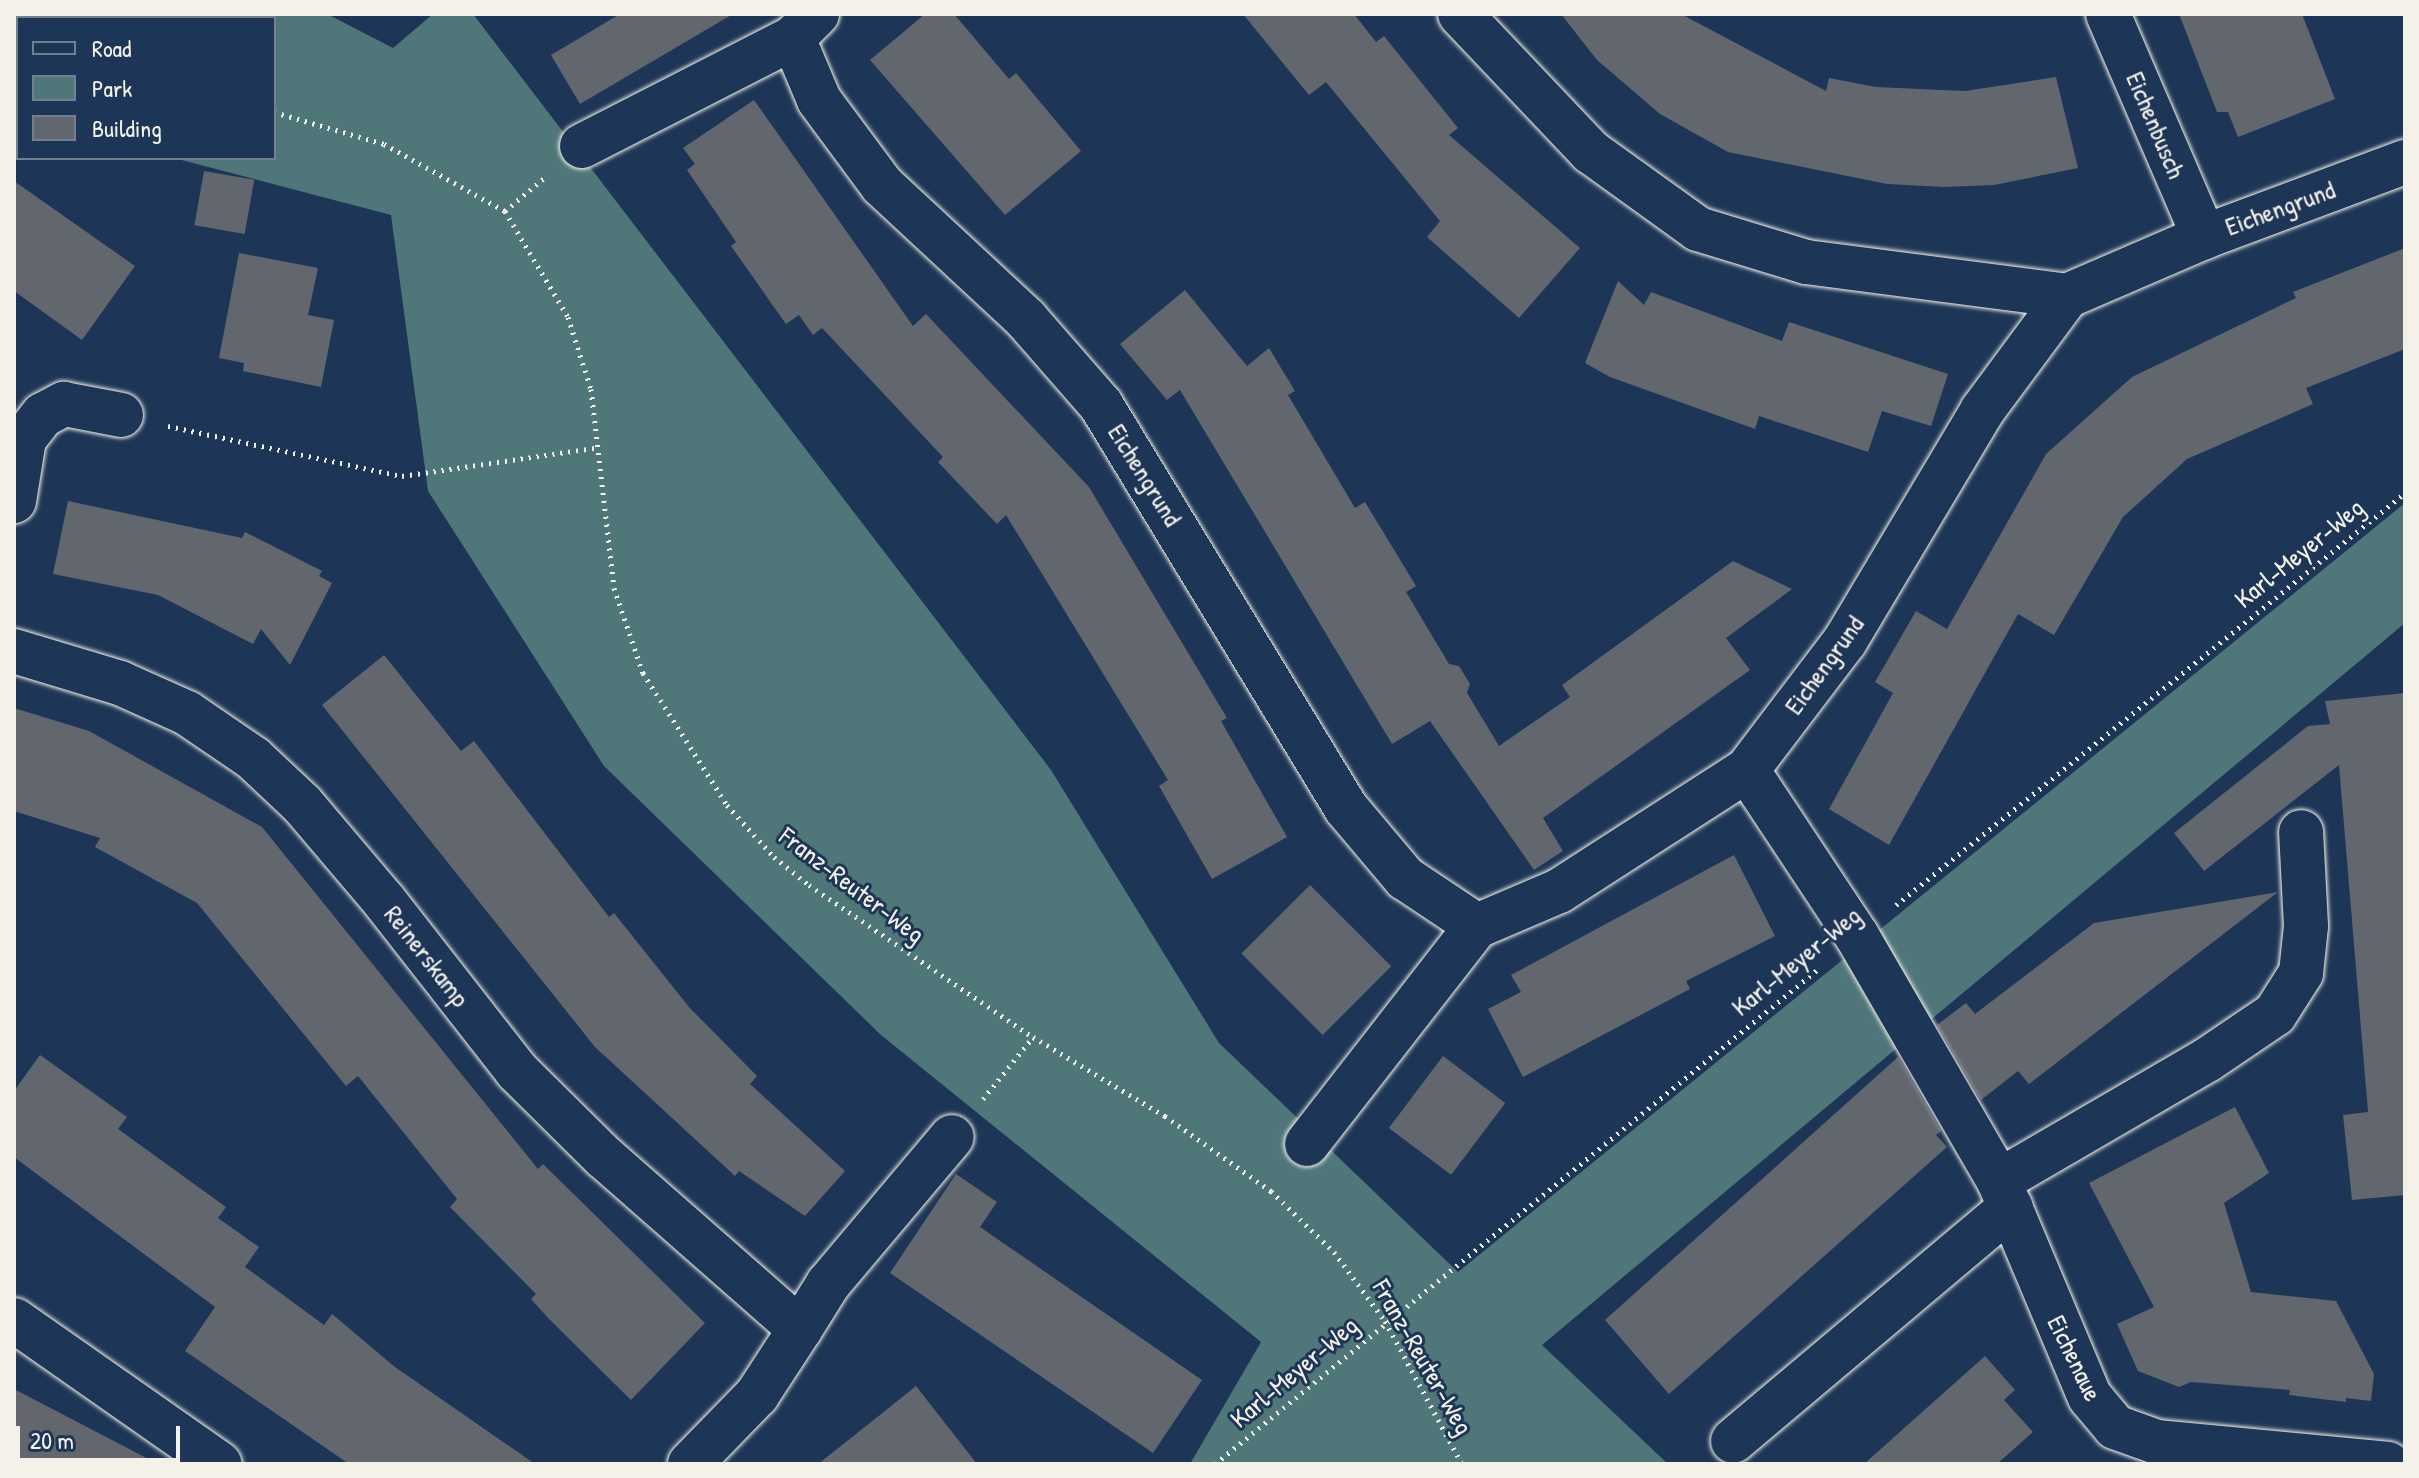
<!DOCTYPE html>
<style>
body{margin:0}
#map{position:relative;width:2419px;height:1478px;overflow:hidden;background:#1d3557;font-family:"Patrick Hand",sans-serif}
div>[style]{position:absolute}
.green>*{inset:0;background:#4f7679}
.building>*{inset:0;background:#62676d;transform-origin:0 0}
.path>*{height:5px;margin-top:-2.5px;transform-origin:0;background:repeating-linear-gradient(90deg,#f4f1e8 0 2px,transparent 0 8px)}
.roads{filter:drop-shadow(0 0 2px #f4f1e8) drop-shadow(0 0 2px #f4f1e8)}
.minor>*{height:44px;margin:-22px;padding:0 22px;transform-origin:22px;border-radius:22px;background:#1d3557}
span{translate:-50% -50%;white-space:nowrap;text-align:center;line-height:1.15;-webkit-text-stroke:6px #1d3557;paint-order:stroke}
.street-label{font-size:26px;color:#f4f1e8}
.frame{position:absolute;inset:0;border:16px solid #f4f1e8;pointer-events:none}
.legend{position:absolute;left:16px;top:16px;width:260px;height:144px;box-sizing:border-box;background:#1d3557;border:2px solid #738091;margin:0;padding:10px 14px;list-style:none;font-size:24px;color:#f4f1e8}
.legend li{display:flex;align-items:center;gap:16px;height:40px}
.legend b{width:40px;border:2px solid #738091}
.scale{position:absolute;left:16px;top:1426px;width:164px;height:36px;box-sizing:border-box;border:4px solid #f4f1e8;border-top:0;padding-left:10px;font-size:24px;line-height:28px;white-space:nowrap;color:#f4f1e8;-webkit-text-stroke:6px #1d3557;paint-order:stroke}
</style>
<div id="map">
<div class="green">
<div style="clip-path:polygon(14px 14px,149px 14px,155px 18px,18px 18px,18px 117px)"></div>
<div style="clip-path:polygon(197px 14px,327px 14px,393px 48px,433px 14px,473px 14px,1051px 770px,1219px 1043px,1458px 1272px,2405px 503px,2405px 623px,1542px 1345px,1668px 1464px,1190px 1464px,1261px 1342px,881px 1035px,604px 766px,428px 491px,391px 215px,174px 158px,274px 158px,274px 18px,193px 18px)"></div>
</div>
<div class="building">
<div style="clip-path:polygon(620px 14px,733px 14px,580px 104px,551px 55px)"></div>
<div style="clip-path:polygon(925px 14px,954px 14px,1009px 79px,1016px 73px,1081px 151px,1005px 215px,870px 60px)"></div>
<div style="clip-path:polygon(1243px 14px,1354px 14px,1376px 42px,1384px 36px,1458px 128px,1449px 135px,1580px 248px,1519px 318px,1427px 237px,1440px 221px,1326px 82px,1309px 95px)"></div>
<div style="clip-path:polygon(1561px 14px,1681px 14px,1826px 91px,1829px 78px,1876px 87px,1965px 91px,2056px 77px,2078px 168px,1994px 185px,1944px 187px,1887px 184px,1728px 152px,1660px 114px,1597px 60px)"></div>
<div style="clip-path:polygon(2179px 14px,2302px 14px,2335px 99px,2238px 137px,2228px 112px,2217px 112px)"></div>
<div style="clip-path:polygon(754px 100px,913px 326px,926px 314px,1089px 487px,1227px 718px,1221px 721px,1287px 837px,1212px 879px,1159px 786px,1168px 780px,1006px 515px,997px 524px,938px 462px,943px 457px,822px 328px,813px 335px,799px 315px,786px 324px,731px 246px,736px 242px,687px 170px,695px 164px,683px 148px)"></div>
<div style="left:204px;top:171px;width:51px;height:55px;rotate:10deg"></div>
<div style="clip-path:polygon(14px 181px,135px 266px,82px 340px,14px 291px)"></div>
<div style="clip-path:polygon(2405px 248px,2405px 349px,2306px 388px,2313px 404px,2187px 459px,2123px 517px,2054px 635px,2018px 614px,1889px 845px,1829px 809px,1893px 693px,1875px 682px,1916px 611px,1947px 629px,2046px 454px,2132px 377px,2296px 298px,2293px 292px)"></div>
<div style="clip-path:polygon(239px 253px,318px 268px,308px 315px,334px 320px,321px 387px,243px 371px,244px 363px,219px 358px)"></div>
<div style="clip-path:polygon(1618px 281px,1644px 305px,1651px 292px,1782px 341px,1789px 322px,1948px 374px,1931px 426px,1882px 411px,1868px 452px,1759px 416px,1755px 429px,1610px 377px,1585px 363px)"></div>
<div style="clip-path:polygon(1185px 290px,1247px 366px,1269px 348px,1295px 391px,1288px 395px,1355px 508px,1365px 502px,1416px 586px,1406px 592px,1449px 664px,1459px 666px,1470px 684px,1467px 693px,1499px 746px,1570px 697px,1562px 685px,1733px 561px,1792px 589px,1726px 638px,1750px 670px,1543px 818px,1563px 851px,1534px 870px,1430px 721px,1392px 744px,1180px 390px,1167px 400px,1120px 344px)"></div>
<div style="clip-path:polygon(68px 501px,242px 538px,245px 532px,322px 571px,319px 576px,332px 583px,290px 665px,261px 629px,253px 644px,158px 595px,53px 574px)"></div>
<div style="clip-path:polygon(384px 655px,461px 751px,474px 741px,609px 917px,614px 913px,689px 1007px,757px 1076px,750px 1084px,845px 1171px,805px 1216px,739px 1171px,735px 1176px,595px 1047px,322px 705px)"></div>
<div style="clip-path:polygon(2405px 693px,2405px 1195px,2352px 1200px,2343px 1115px,2368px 1112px,2339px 765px,2204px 871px,2174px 833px,2308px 726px,2330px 724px,2325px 701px)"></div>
<div style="clip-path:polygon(14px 708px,89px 731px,262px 827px,538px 1169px,543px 1164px,705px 1323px,631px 1400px,549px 1319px,531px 1299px,536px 1294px,450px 1207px,457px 1199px,358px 1076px,346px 1086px,197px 903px,95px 847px,100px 838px,14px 811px)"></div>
<div style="clip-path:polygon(1734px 855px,1775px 936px,1686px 981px,1690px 989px,1523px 1077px,1488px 1009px,1521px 992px,1511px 975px)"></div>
<div style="left:1310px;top:885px;width:115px;height:97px;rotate:45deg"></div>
<div style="clip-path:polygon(2278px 892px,2029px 1084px,2018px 1071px,1981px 1100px,1937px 1025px,1966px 1003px,1975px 1014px,2094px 923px)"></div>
<div style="clip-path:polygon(40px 1055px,127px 1117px,118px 1129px,226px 1207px,218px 1218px,259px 1247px,245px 1267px,324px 1325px,332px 1314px,395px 1367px,535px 1464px,349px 1464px,185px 1351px,215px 1307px,14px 1157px,14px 1091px)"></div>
<div style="left:1443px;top:1056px;width:78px;height:90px;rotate:37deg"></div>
<div style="clip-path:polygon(1898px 1057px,1941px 1131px,1936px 1135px,1947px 1147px,1669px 1394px,1605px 1320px)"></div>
<div style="clip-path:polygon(2235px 1107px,2269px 1173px,2224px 1203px,2251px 1292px,2336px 1301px,2374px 1374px,2371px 1401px,2346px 1398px,2346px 1402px,2289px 1395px,2290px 1390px,2191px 1382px,2179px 1387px,2138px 1371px,2117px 1324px,2154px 1307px,2089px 1183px)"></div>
<div style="clip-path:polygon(956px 1174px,997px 1202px,980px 1227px,1202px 1380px,1153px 1453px,890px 1273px)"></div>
<div style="clip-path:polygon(1985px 1356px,2015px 1390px,2004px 1400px,2033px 1432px,1997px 1464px,1864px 1464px)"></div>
<div style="clip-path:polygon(916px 1386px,977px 1464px,818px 1464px,880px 1415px)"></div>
<div style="clip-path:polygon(14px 1389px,158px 1464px,14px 1464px)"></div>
</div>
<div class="path">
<div style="left:14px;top:67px;width:4px"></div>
<div style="left:274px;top:112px;width:115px;rotate:16.2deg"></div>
<div style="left:384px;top:144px;width:138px;rotate:29deg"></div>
<div style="left:505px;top:211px;width:123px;rotate:59.3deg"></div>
<div style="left:568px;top:317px;width:76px;rotate:72.3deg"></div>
<div style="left:591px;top:389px;width:200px;rotate:83.4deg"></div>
<div style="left:614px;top:588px;width:90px;rotate:71.2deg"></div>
<div style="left:643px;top:673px;width:156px;rotate:57.5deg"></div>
<div style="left:727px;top:805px;width:70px;rotate:47.9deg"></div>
<div style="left:774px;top:857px;width:45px;rotate:38.7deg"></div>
<div style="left:809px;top:885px;width:271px;rotate:34.2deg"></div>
<div style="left:1033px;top:1037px;width:154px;rotate:30.9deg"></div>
<div style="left:1165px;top:1116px;width:130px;rotate:35.3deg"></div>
<div style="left:1271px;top:1191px;width:88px;rotate:44.1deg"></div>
<div style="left:1334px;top:1252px;width:86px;rotate:53.5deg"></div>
<div style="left:1385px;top:1321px;width:162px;rotate:61.7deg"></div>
<div style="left:505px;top:211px;width:51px;rotate:-40.2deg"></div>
<div style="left:168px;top:426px;width:239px;rotate:12.1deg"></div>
<div style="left:402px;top:476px;width:195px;rotate:-8.3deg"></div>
<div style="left:1896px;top:905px;width:655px;rotate:-38.99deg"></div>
<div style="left:983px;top:1099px;width:80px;rotate:-51.1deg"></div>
<div style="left:1215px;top:1464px;width:779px;rotate:-39.37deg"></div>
</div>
<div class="roads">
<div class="minor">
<div style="left:1460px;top:14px;width:190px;rotate:46.5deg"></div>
<div style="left:1591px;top:152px;width:132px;rotate:35.7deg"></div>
<div style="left:1698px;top:229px;width:113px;rotate:17deg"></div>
<div style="left:1806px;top:262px;width:263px;rotate:7.4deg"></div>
<div style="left:2067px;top:296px;width:149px;rotate:-23.3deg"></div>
<div style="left:2204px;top:237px;width:215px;rotate:-20.5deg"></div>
<div style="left:2108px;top:14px;width:243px;rotate:66.7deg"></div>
<div style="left:793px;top:38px;width:67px;rotate:67.2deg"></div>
<div style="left:819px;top:100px;width:106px;rotate:53.5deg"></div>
<div style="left:882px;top:185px;width:197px;rotate:42.9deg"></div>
<div style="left:1026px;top:319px;width:114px;rotate:48.9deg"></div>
<div style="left:1101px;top:405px;width:472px;rotate:58.7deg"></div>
<div style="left:1346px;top:808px;width:92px;rotate:49.9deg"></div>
<div style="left:1405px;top:878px;width:87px;rotate:33.7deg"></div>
<div style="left:1477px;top:926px;width:89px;rotate:-23.1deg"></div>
<div style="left:1559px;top:891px;width:224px;rotate:-32.8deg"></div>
<div style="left:1747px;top:770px;width:162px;rotate:-52.8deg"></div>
<div style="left:1845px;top:641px;width:268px;rotate:-59.2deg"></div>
<div style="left:1982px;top:411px;width:143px;rotate:-53.5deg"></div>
<div style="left:582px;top:146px;width:237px;rotate:-27.1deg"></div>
<div style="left:793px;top:38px;width:34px;rotate:-45deg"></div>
<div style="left:14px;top:501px;width:63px;rotate:-80.8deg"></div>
<div style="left:24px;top:439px;width:31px;rotate:-52deg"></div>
<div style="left:43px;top:415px;width:24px;rotate:-28deg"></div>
<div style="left:64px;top:404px;width:58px;rotate:10.9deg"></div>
<div style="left:14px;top:651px;width:111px;rotate:16.8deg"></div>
<div style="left:120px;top:683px;width:73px;rotate:24.1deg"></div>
<div style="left:187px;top:713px;width:80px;rotate:34.3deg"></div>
<div style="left:253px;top:758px;width:67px;rotate:43.2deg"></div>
<div style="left:302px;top:804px;width:128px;rotate:49.7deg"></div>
<div style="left:385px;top:902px;width:214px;rotate:52deg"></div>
<div style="left:517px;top:1071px;width:122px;rotate:44.7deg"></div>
<div style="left:604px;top:1157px;width:261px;rotate:41.3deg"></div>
<div style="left:800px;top:1329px;width:79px;rotate:123.1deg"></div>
<div style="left:757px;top:1395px;width:96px;rotate:134.2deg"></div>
<div style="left:1747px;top:770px;width:199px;rotate:56.5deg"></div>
<div style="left:1857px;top:936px;width:283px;rotate:59.9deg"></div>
<div style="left:1999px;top:1181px;width:234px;rotate:67.2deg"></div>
<div style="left:2090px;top:1397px;width:39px;rotate:50deg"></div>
<div style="left:2115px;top:1427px;width:45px;rotate:19.7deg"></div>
<div style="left:2157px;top:1442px;width:232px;rotate:5.4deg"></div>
<div style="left:1307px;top:1144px;width:276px;rotate:-52.1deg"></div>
<div style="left:1999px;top:1181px;width:241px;rotate:-30.2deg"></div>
<div style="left:2207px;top:1060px;width:82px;rotate:-34.1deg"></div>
<div style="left:2275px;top:1014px;width:49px;rotate:-57.6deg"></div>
<div style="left:2301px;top:973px;width:47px;rotate:-83.9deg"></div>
<div style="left:2306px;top:926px;width:94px;rotate:-93deg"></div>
<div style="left:14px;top:1320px;width:251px;rotate:35deg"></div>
<div style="left:800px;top:1329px;width:53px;rotate:-58.1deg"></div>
<div style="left:828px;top:1284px;width:192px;rotate:-49.9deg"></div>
<div style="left:1733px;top:1441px;width:363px;rotate:-40.1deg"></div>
</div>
</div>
<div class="street-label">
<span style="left:2156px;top:125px;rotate:67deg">Eichenbusch</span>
<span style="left:2280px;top:208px;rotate:-20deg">Eichengrund</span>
<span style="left:1145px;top:475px;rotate:58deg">Eichengrund</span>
<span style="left:2299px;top:553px;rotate:-39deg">Karl-Meyer-Weg</span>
<span style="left:1824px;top:665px;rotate:-54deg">Eichengrund</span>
<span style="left:852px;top:885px;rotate:37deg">Franz-Reuter-Weg</span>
<span style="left:427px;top:956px;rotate:52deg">Reinerskamp</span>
<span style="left:1796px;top:961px;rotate:-39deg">Karl-Meyer-Weg</span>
<span style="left:1423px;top:1357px;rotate:60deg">Franz-Reuter-Weg</span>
<span style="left:2075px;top:1358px;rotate:64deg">Eichenaue</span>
<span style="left:1294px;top:1372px;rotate:-40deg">Karl-Meyer-Weg</span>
</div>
<div class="frame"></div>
<ul class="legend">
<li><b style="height:10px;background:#1d3557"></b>Road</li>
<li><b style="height:22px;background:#4f7679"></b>Park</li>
<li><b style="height:22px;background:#62676d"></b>Building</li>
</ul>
<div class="scale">20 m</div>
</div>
